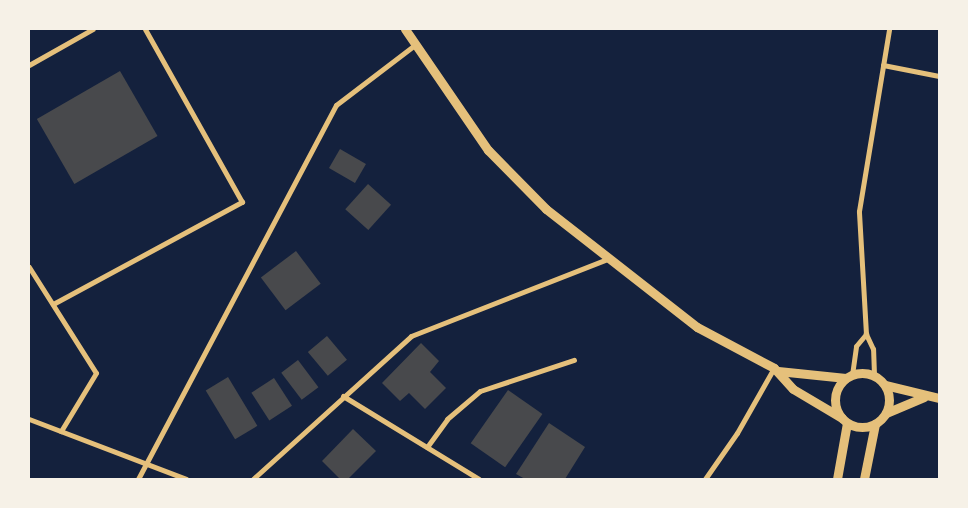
<!DOCTYPE html>
<style>
body{margin:0}
#map{position:relative;width:968px;height:508px;overflow:hidden;background:#14213d;font-family:Raleway,sans-serif}
div>[style]{position:absolute}
.building>*{inset:0;background:#48494c;transform-origin:0 0}
.minor>*{height:5px;margin:-2.5px;padding:0 2.5px;transform-origin:2.5px;border-radius:2.5px;background:#e5c07b}
.tertiary>*{height:9px;margin:-4.5px;padding:0 4.5px;transform-origin:4.5px;border-radius:4.5px;background:#e5c07b}
.tertiary>.ring{margin:-4.5px;padding:0;box-sizing:content-box;background:none;border:9px solid #e5c07b;border-radius:50%}
span{translate:-50% -50%;white-space:nowrap;text-align:center;line-height:1.15;-webkit-text-stroke:4px #f6f1e7;paint-order:stroke}
.frame{position:absolute;inset:0;border:30px solid #f6f1e7;pointer-events:none}
</style>
<div id="map">
<div class="building">
<div style="left:120px;top:71px;width:75px;height:96px;rotate:60deg"></div>
<div style="left:340px;top:149px;width:30px;height:22px;rotate:30deg"></div>
<div style="left:368px;top:184px;width:31px;height:34px;rotate:42deg"></div>
<div style="left:296px;top:251px;width:41px;height:44px;rotate:53deg"></div>
<div style="left:327px;top:336px;width:31px;height:25px;rotate:50deg"></div>
<div style="clip-path:polygon(421px 343px,439px 361px,430px 372px,446px 388px,425px 409px,409px 393px,400px 401px,382px 383px)"></div>
<div style="left:298px;top:360px;width:34px;height:21px;rotate:53deg"></div>
<div style="left:228px;top:377px;width:57px;height:26px;rotate:59deg"></div>
<div style="left:274px;top:378px;width:33px;height:27px;rotate:57deg"></div>
<div style="left:508px;top:390px;width:42px;height:65px;rotate:35deg"></div>
<div style="clip-path:polygon(549px 423px,585px 447px,565px 479px,525px 479px,516px 474px)"></div>
<div style="clip-path:polygon(353px 429px,376px 451px,348px 479px,340px 479px,322px 461px)"></div>
</div>
<div class="minor">
<div style="left:29px;top:65px;width:73px;rotate:-29.4deg"></div>
<div style="left:883px;top:65px;width:57px;rotate:11.1deg"></div>
<div style="left:29px;top:267px;width:125px;rotate:57.7deg"></div>
<div style="left:96px;top:373px;width:68px;rotate:121.1deg"></div>
<div style="left:53px;top:304px;width:215px;rotate:-28.4deg"></div>
<div style="left:242px;top:202px;width:198px;rotate:-119.3deg"></div>
<div style="left:852px;top:375px;width:29px;rotate:-82deg"></div>
<div style="left:856px;top:346px;width:16px;rotate:-50deg"></div>
<div style="left:874px;top:375px;width:26px;rotate:-92deg"></div>
<div style="left:873px;top:349px;width:17px;rotate:-115deg"></div>
<div style="left:866px;top:334px;width:123px;rotate:-93.3deg"></div>
<div style="left:859px;top:211px;width:184px;rotate:-80.6deg"></div>
<div style="left:343px;top:396px;width:159px;rotate:31.4deg"></div>
<div style="left:29px;top:419px;width:168px;rotate:20.9deg"></div>
<div style="left:427px;top:447px;width:34px;rotate:-54deg"></div>
<div style="left:447px;top:419px;width:43px;rotate:-40.3deg"></div>
<div style="left:480px;top:391px;width:99px;rotate:-18.3deg"></div>
<div style="left:138px;top:479px;width:423px;rotate:-62.1deg"></div>
<div style="left:336px;top:105px;width:101px;rotate:-37.3deg"></div>
<div style="left:253px;top:479px;width:213px;rotate:-42.1deg"></div>
<div style="left:411px;top:336px;width:214px;rotate:-21.4deg"></div>
<div style="left:705px;top:479px;width:56px;rotate:-55.2deg"></div>
<div style="left:737px;top:433px;width:75px;rotate:-60.4deg"></div>
</div>
<div class="tertiary">
<div style="left:405px;top:29px;width:147px;rotate:55.6deg"></div>
<div style="left:488px;top:150px;width:83px;rotate:45.5deg"></div>
<div style="left:546px;top:209px;width:192px;rotate:38deg"></div>
<div style="left:697px;top:327px;width:87px;rotate:28deg"></div>
<div style="left:774px;top:368px;width:28px;rotate:48deg"></div>
<div style="left:793px;top:389px;width:57px;rotate:30.6deg"></div>
<div style="left:778px;top:371px;width:68px;rotate:5.9deg"></div>
<div class="ring" style="left:835px;top:373px;width:45px;height:45px"></div>
<div style="left:885px;top:385px;width:56px;rotate:13.5deg"></div>
<div style="left:886px;top:413px;width:41px;rotate:-22.8deg"></div>
<div style="left:837px;top:479px;width:57px;rotate:-79.9deg"></div>
<div style="left:864px;top:479px;width:56px;rotate:-78.7deg"></div>
</div>
<div class="frame"></div>
</div>
